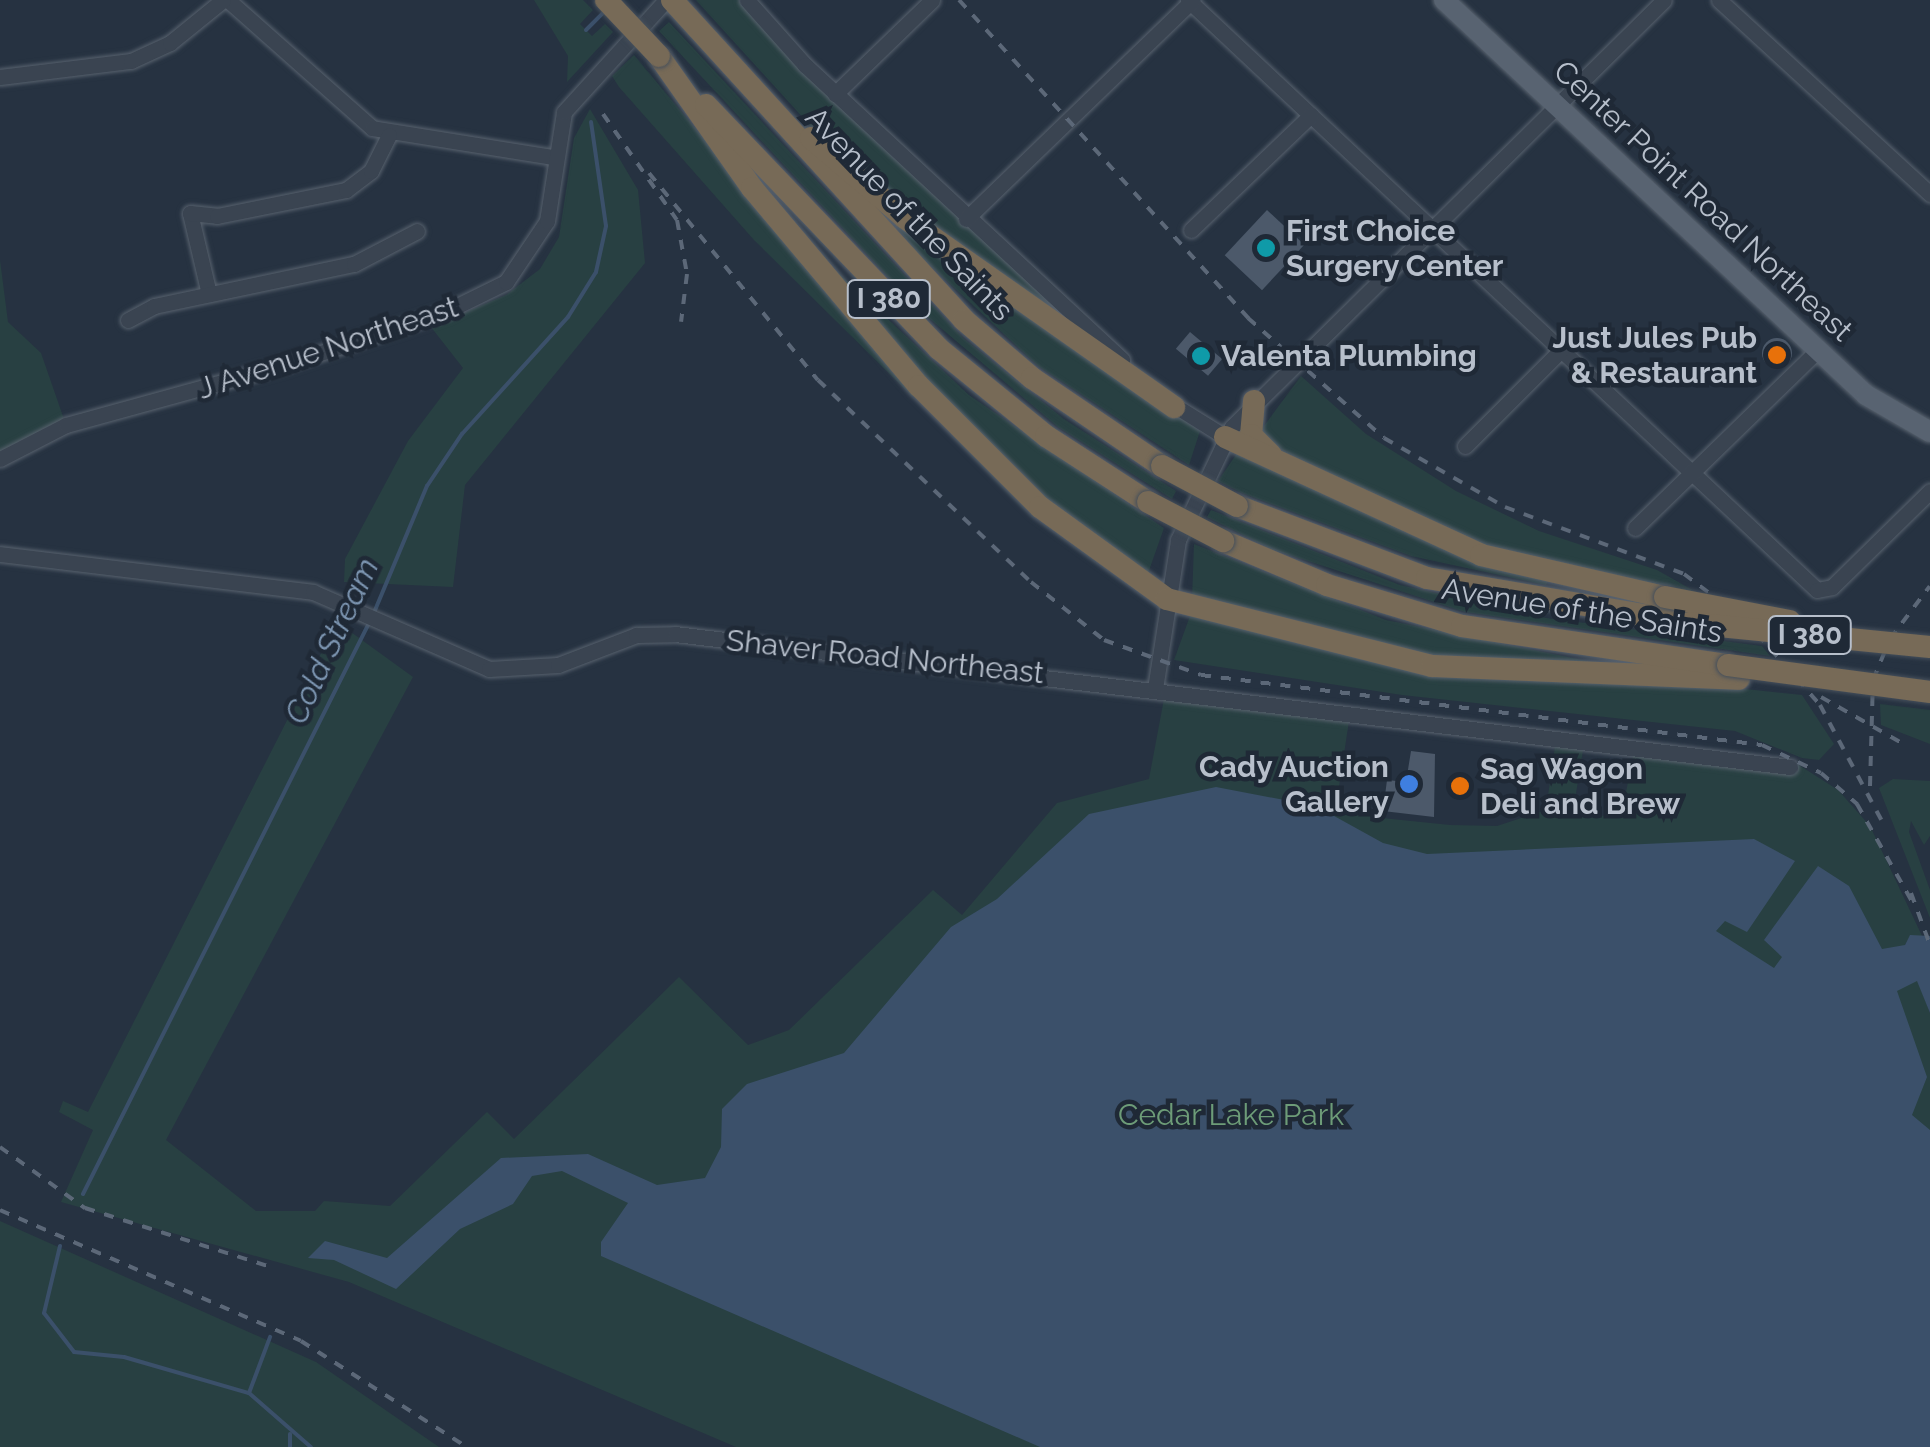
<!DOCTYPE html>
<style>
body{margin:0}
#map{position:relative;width:1930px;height:1447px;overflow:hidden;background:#263241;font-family:Raleway,sans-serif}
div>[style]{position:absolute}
.green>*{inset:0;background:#284042}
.water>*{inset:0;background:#3b506a}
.stream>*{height:4px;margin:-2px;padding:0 2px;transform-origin:2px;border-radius:2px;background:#3b506a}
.building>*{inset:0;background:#4c596a;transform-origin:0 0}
.round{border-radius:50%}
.roads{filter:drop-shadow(0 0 2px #58626e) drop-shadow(0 0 2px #58626e)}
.minor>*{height:15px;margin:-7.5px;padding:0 7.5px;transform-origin:7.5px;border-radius:7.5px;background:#3a4451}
.major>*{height:20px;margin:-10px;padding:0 10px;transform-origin:10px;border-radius:10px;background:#586371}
.highway>*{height:22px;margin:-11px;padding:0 11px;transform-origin:11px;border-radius:11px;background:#776a57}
.rail>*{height:4px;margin-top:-2px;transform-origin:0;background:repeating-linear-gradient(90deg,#5c6878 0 10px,transparent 0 20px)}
.bridges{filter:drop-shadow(0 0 2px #454f5b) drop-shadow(0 0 2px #454f5b)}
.highway-bridge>*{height:22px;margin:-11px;padding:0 11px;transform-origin:11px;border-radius:11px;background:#776a57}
.dots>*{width:28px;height:28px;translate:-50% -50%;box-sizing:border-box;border:5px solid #1f2936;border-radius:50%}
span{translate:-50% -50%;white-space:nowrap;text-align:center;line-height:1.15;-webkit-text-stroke:9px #1f2936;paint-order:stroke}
.shield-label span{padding:2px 8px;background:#1f2936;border:2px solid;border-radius:8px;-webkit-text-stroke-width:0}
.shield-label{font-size:28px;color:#b7bfcb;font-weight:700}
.street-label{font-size:30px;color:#b7bfcb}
.poi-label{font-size:30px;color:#b7bfcb;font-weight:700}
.left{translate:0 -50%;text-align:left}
.right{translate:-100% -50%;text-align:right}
.park-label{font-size:30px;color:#6d9c78}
.water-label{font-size:32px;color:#7d96b2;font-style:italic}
</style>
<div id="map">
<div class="green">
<div style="clip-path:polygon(534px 0,583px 0,593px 10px,580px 24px,592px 36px,605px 24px,613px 32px,567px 82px,568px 56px)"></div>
<div style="clip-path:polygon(696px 0,739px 0,820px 89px,1066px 317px,955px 244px,817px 133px)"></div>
<div style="clip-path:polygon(669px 22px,963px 338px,1064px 419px,1176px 491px,1172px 499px,1058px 427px,917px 308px,659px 31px)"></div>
<div style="clip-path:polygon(634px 55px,916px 393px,912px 396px,754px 240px,619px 87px,612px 76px)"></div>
<div style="clip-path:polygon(590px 109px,638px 190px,645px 263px,465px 485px,453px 587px,344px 582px,345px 559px,408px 441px,463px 368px,431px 327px,506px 295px,540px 269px,559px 237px,574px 138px)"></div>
<div style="clip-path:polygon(884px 211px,1200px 431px,1189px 465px,1038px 366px,917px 253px)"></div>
<div style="clip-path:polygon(0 260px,8px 322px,41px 353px,66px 425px,0 459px)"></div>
<div style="clip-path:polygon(830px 265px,969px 395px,1164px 528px,1146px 579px,1076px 529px,932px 391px)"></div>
<div style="clip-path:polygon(1301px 376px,1366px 434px,1456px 491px,1539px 531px,1657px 570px,1703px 596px,1496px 551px,1272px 447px,1261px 430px)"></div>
<div style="clip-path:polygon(1240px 449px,1548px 580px,1546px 585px,1411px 556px,1242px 493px,1218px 481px)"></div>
<div style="clip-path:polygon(1211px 510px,1400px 585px,1546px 618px,1762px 646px,1770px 656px,1465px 612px,1271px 549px,1207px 517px)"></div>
<div style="clip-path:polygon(1194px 544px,1386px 620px,1602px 664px,1430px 658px,1192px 599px)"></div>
<div style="clip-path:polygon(1190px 616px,1300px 641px,1802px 695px,1834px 744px,1819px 760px,1802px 758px,1735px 731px,1402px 695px,1174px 660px)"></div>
<div style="clip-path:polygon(337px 622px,413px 677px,166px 1140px,256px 1211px,315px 1211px,324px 1201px,390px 1206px,487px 1112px,514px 1139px,679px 977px,748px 1045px,789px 1030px,933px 890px,962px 915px,1057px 803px,1149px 779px,1164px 699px,1349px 721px,1337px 800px,1382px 818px,1450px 825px,1497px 826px,1546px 810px,1555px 746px,1583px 750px,1573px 812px,1621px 818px,1633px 756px,1789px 773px,1791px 760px,1838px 790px,1870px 826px,1923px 938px,1909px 938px,1905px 945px,1930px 1013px,1930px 1447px,736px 1447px,349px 1282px,61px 1202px,93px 1130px,59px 1112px,63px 1101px,88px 1112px)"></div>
<div style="clip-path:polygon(1880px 704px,1930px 710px,1930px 744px,1881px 725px)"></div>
<div style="clip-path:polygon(1893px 779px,1930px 781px,1930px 836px,1924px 845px,1911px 821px,1909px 832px,1930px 890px,1930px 918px,1879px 788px)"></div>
<div style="clip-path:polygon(0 1221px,316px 1362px,439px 1447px,0 1447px)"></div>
</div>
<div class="water">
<div style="clip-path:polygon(1216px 787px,1316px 806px,1383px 843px,1427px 854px,1754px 839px,1795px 861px,1747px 932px,1725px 921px,1716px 931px,1774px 968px,1782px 957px,1764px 940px,1818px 866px,1849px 886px,1882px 949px,1905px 945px,1910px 935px,1930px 936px,1930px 1013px,1917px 981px,1897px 991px,1927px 1077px,1912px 1115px,1930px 1130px,1930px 1447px,1040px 1447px,601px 1256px,601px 1242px,628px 1203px,562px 1171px,532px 1176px,513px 1204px,460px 1229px,396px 1289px,334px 1260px,308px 1258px,325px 1241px,387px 1258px,501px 1158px,588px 1154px,657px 1185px,705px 1178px,721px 1147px,722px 1109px,747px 1084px,844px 1053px,951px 927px,997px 899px,1089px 814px)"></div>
</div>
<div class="stream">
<div style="left:586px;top:30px;width:28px;rotate:-45deg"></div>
<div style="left:373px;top:615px;width:140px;rotate:-67.3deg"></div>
<div style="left:427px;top:486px;width:63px;rotate:-56.1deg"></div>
<div style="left:462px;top:434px;width:158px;rotate:-47.8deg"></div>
<div style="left:568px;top:317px;width:53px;rotate:-58.1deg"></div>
<div style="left:596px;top:272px;width:47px;rotate:-77.7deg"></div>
<div style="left:606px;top:226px;width:105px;rotate:-98.2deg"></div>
<div style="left:83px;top:1194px;width:639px;rotate:-63.39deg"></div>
<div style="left:60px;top:1246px;width:69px;rotate:103.4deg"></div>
<div style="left:44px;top:1313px;width:49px;rotate:52.4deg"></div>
<div style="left:74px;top:1352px;width:50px;rotate:5.7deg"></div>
<div style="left:124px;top:1357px;width:130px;rotate:16.1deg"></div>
<div style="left:249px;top:1393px;width:82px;rotate:41.1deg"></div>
<div style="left:249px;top:1393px;width:60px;rotate:-69.4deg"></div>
<div style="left:290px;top:1434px;width:13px;rotate:90deg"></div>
</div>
<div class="building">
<div style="left:1267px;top:210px;width:51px;height:62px;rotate:43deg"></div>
<div style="left:1190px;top:332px;width:42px;height:22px;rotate:40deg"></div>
<div class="round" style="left:1762px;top:338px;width:30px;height:30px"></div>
<div style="clip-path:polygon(1411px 751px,1435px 754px,1434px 817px,1383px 811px,1387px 780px,1406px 782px)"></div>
</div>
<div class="roads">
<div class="minor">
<div style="left:228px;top:0;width:193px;rotate:41.6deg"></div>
<div style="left:372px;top:128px;width:184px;rotate:9.1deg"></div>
<div style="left:747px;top:0;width:87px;rotate:48.3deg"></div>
<div style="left:805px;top:65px;width:433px;rotate:42.9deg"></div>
<div style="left:1188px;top:0;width:862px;rotate:43.17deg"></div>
<div style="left:1817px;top:590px;width:15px;rotate:-11deg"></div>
<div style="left:1832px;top:587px;width:137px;rotate:-44.4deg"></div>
<div style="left:1719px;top:0;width:287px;rotate:42.6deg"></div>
<div style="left:0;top:77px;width:132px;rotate:-7deg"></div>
<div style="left:131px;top:61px;width:43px;rotate:-24.8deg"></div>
<div style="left:170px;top:43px;width:68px;rotate:-39.1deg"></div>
<div style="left:835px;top:94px;width:135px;rotate:-44.1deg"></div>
<div style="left:966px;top:219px;width:315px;rotate:-44deg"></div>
<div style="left:1191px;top:230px;width:166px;rotate:-43.8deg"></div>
<div style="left:209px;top:294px;width:83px;rotate:-103.2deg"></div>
<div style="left:190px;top:213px;width:27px;rotate:6deg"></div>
<div style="left:217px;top:216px;width:132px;rotate:-11.4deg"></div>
<div style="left:346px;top:190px;width:31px;rotate:-37deg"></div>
<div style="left:371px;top:171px;width:40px;rotate:-63.4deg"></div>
<div style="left:128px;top:320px;width:30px;rotate:-28deg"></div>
<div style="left:154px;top:306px;width:204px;rotate:-11.9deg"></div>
<div style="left:354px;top:264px;width:71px;rotate:-27.6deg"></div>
<div style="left:1169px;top:402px;width:66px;rotate:32deg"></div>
<div style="left:1465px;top:446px;width:136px;rotate:-45deg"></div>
<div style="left:0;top:459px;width:74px;rotate:-27.3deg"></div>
<div style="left:66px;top:425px;width:229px;rotate:-15.4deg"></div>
<div style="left:287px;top:364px;width:166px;rotate:-18.2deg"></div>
<div style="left:445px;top:312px;width:68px;rotate:-26.2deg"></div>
<div style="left:506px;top:282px;width:73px;rotate:-56.1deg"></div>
<div style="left:547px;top:221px;width:110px;rotate:-81.1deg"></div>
<div style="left:564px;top:112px;width:151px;rotate:-47.7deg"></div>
<div style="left:1635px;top:528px;width:255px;rotate:-44.2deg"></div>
<div style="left:0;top:554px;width:315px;rotate:6.9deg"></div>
<div style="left:313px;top:592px;width:192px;rotate:23.6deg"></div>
<div style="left:489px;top:669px;width:69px;rotate:-3.3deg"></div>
<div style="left:558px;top:665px;width:84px;rotate:-21deg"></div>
<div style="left:636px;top:635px;width:39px;rotate:-1deg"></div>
<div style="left:675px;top:634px;width:1123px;rotate:6.8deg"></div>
<div style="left:1155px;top:689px;width:151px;rotate:-81.2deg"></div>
<div style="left:1178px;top:540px;width:125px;rotate:-64.5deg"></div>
<div style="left:1232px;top:427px;width:607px;rotate:-44.67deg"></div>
</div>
<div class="major">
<div style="left:1444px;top:0;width:578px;rotate:43.11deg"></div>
<div style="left:1866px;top:395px;width:74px;rotate:30deg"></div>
</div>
<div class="highway">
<div style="left:672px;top:0;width:433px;rotate:47.6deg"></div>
<div style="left:964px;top:320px;width:89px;rotate:40.5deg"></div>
<div style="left:1032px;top:378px;width:157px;rotate:34.1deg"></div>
<div style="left:661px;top:59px;width:158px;rotate:54.8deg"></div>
<div style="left:752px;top:188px;width:259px;rotate:49.9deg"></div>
<div style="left:919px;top:386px;width:171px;rotate:45deg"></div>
<div style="left:1040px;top:507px;width:157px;rotate:35.9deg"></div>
<div style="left:1167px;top:599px;width:273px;rotate:14.2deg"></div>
<div style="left:1432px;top:666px;width:307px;rotate:2.4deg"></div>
<div style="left:706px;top:105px;width:337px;rotate:46.3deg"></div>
<div style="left:939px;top:349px;width:138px;rotate:39.1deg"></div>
<div style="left:1046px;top:436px;width:121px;rotate:32.9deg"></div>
<div style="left:811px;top:138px;width:123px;rotate:40.4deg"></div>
<div style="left:905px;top:218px;width:329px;rotate:35.1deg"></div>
<div style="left:1254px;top:401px;width:34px;rotate:95deg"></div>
<div style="left:1251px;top:435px;width:28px;rotate:45deg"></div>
<div style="left:1225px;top:437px;width:282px;rotate:24.7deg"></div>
<div style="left:1481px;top:555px;width:189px;rotate:12.9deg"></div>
<div style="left:1237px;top:506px;width:203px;rotate:20.8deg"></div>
<div style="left:1427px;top:578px;width:266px;rotate:9.7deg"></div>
<div style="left:1223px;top:541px;width:113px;rotate:22.9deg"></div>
<div style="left:1327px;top:585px;width:141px;rotate:16.9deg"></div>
<div style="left:1462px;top:626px;width:267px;rotate:8.4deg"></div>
</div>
</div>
<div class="rail">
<div style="left:959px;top:0;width:430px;rotate:47.7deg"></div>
<div style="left:1248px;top:318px;width:181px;rotate:41.4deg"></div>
<div style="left:1384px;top:438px;width:139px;rotate:29.7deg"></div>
<div style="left:1505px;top:507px;width:191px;rotate:20.5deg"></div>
<div style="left:1684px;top:574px;width:75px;rotate:36.9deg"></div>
<div style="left:1744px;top:619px;width:115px;rotate:48.5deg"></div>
<div style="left:1820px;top:705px;width:132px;rotate:61.9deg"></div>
<div style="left:603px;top:114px;width:129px;rotate:55.1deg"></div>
<div style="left:677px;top:220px;width:55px;rotate:79.5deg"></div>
<div style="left:687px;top:274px;width:48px;rotate:97.1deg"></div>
<div style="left:649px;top:173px;width:267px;rotate:50.8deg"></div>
<div style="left:818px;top:380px;width:294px;rotate:43.5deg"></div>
<div style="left:1031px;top:582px;width:93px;rotate:38.5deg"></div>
<div style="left:1104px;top:640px;width:103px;rotate:19.8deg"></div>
<div style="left:1201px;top:675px;width:565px;rotate:7.11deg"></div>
<div style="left:1762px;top:745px;width:65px;rotate:25.4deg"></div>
<div style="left:1821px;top:773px;width:48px;rotate:40.7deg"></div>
<div style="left:1857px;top:804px;width:118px;rotate:60.6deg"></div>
<div style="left:1821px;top:697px;width:91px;rotate:29.7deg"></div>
<div style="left:1870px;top:786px;width:106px;rotate:-88.4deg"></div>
<div style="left:1873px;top:680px;width:44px;rotate:-67.5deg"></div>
<div style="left:1890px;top:639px;width:66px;rotate:-53deg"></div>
<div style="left:1911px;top:893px;width:55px;rotate:69.9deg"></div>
<div style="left:0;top:1147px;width:105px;rotate:35.7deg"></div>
<div style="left:85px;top:1208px;width:192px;rotate:17.6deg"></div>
<div style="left:0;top:1210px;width:328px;rotate:23.5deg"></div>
<div style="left:301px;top:1341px;width:197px;rotate:32.6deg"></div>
</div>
<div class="bridges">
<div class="highway-bridge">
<div style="left:606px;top:0;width:77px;rotate:46.6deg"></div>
<div style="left:1162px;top:466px;width:85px;rotate:28.1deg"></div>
<div style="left:1148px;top:502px;width:85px;rotate:27.5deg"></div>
<div style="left:1665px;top:597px;width:127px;rotate:10.9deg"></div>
<div style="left:1689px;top:623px;width:242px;rotate:5.7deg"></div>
<div style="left:1728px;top:665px;width:204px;rotate:7.6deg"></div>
</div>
</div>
<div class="dots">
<div style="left:1266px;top:248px;background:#0f9aa8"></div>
<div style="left:1777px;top:355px;background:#e8710a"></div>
<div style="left:1201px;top:356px;background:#0f9aa8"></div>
<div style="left:1409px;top:784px;background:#3f7fe0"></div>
<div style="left:1460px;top:786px;background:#e8710a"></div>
</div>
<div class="shield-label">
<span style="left:889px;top:299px">I 380</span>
<span style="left:1810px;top:635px">I 380</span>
</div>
<div class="street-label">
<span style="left:1703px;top:201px;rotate:43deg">Center Point Road Northeast</span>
<span style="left:909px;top:214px;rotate:46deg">Avenue of the Saints</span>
<span style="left:328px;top:348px;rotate:-18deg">J Avenue Northeast</span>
<span style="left:1582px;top:611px;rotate:9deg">Avenue of the Saints</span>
<span style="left:885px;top:657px;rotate:6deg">Shaver Road Northeast</span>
</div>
<div class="poi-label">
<span class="left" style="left:1286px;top:248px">First Choice<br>Surgery Center</span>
<span class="right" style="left:1757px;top:355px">Just Jules Pub<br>&amp; Restaurant</span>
<span class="left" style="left:1221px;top:356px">Valenta Plumbing</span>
<span class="right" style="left:1389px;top:784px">Cady Auction<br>Gallery</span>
<span class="left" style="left:1480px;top:786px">Sag Wagon<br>Deli and Brew</span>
</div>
<div class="park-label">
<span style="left:1231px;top:1115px">Cedar Lake Park</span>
</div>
<div class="water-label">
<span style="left:332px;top:641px;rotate:-65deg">Cold Stream</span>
</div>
</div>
